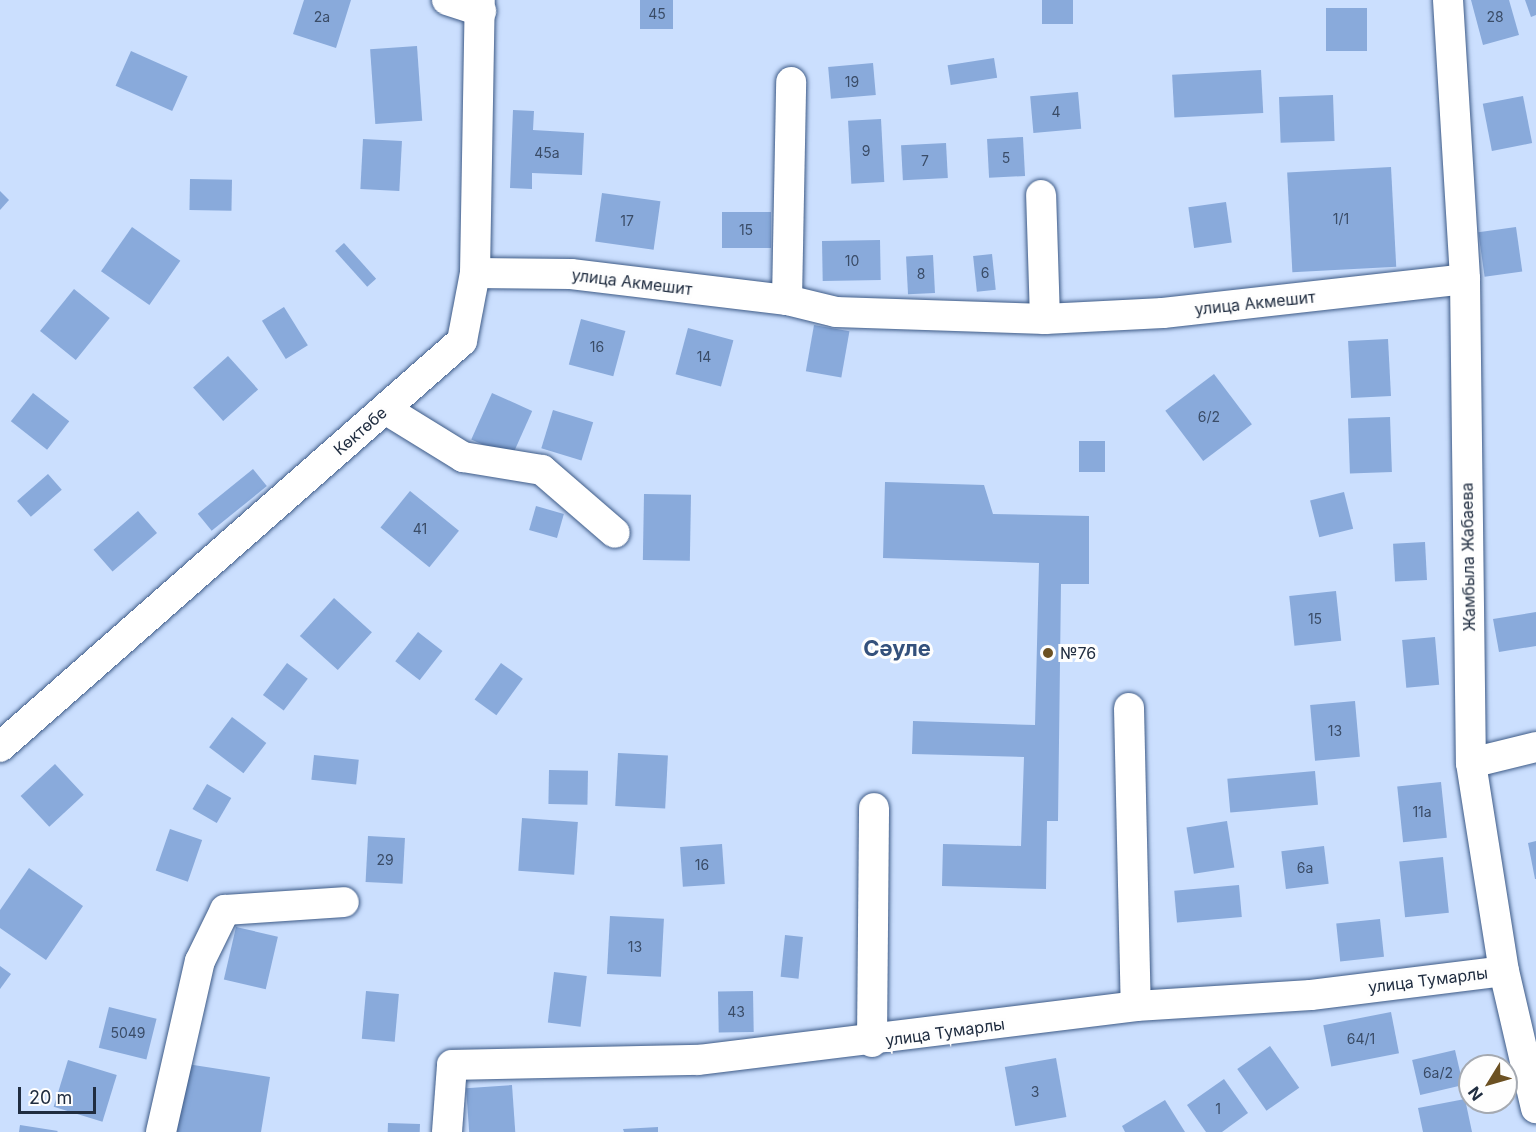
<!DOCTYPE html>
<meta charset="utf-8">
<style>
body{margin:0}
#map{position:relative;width:1536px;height:1132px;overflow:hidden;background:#cbdffe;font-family:Inter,sans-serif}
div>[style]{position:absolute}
.building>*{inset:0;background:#89aadb;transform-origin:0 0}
.roads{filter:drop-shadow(0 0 2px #3e5b87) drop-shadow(0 0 2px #3e5b87)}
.minor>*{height:30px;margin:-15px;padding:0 15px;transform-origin:15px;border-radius:15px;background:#fff}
.dots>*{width:16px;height:16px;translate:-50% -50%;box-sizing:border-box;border:3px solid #fefefe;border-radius:50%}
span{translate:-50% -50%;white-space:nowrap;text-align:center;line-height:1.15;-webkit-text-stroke:6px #fefefe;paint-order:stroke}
.number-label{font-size:14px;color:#3a4c67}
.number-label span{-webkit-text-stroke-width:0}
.street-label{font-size:16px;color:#202d40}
.poi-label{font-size:16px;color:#202d40}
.left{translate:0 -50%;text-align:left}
.district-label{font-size:22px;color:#34517c;font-weight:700}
.north{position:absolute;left:1458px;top:1054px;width:60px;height:60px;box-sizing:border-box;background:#fefefe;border:2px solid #a5aab2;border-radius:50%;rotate:233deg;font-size:16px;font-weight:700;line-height:24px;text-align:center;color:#202d40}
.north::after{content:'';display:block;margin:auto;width:21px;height:27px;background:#6c5123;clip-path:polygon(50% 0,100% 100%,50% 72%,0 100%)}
.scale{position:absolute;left:18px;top:1087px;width:78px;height:27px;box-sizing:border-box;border:3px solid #202d40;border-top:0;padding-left:8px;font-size:18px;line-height:21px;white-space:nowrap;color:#202d40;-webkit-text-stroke:4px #fefefe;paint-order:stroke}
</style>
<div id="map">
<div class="building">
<div style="clip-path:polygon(304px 0,351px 0,336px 48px,293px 34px)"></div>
<div style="left:640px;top:0;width:33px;height:29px"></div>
<div style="left:1042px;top:0;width:31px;height:24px"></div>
<div style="clip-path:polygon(1471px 0,1509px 0,1519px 35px,1483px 45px)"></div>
<div style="clip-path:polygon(1525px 0,1536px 0,1536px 15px,1531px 17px)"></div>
<div style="left:1326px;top:8px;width:41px;height:43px"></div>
<div style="left:417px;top:46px;width:75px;height:47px;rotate:86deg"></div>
<div style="left:131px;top:51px;width:62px;height:38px;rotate:24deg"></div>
<div style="left:994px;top:58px;width:20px;height:47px;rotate:81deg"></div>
<div style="left:873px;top:63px;width:32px;height:45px;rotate:85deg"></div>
<div style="left:1261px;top:70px;width:43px;height:89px;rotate:87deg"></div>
<div style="left:1078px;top:92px;width:37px;height:48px;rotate:85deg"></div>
<div style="left:1333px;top:95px;width:46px;height:54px;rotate:88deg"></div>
<div style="left:1523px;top:96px;width:48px;height:41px;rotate:79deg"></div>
<div style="clip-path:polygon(513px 110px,534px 111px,533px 130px,584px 133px,582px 175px,532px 173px,532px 189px,510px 188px)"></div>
<div style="left:881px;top:119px;width:63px;height:33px;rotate:87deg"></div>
<div style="left:1023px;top:137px;width:39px;height:36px;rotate:87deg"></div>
<div style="left:363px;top:139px;width:39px;height:50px;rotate:3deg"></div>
<div style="left:946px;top:143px;width:35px;height:45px;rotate:87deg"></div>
<div style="left:1391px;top:167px;width:100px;height:104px;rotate:87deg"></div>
<div style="left:190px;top:179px;width:42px;height:31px;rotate:1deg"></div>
<div style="clip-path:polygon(0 191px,9px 200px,0 210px)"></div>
<div style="left:602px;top:193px;width:59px;height:49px;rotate:8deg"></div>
<div style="left:1226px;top:202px;width:41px;height:38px;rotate:82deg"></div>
<div style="left:722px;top:212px;width:49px;height:36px"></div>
<div style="left:132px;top:227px;width:59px;height:54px;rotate:35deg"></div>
<div style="left:1516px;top:227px;width:45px;height:38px;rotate:82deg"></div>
<div style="left:880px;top:240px;width:40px;height:58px;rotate:89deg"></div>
<div style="left:344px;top:243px;width:48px;height:12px;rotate:48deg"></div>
<div style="left:992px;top:254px;width:36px;height:19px;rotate:84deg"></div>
<div style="left:933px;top:255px;width:38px;height:27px;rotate:87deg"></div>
<div style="left:74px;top:289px;width:46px;height:54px;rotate:39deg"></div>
<div style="left:284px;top:307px;width:45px;height:26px;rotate:58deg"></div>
<div style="left:581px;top:319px;width:46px;height:47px;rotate:15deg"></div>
<div style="left:814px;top:325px;width:36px;height:47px;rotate:10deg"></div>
<div style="left:688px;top:328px;width:47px;height:48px;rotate:15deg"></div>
<div style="left:1388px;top:339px;width:57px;height:40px;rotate:87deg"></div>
<div style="left:228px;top:356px;width:45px;height:47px;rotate:48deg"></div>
<div style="left:1214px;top:374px;width:63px;height:61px;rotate:53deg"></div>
<div style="left:33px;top:393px;width:46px;height:36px;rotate:38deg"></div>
<div style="left:492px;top:393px;width:44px;height:51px;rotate:24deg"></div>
<div style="left:553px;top:410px;width:42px;height:40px;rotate:17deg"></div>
<div style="left:1390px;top:417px;width:55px;height:42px;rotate:88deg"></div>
<div style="left:1079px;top:441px;width:26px;height:31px"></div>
<div style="left:253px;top:469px;width:22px;height:71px;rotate:51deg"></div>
<div style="left:48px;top:474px;width:21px;height:41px;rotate:49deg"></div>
<div style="clip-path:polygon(885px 482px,984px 485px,993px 514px,1089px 516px,1089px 584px,1061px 584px,1058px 821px,1047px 821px,1046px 889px,942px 886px,943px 844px,1021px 846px,1024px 757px,912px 754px,913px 721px,1035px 725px,1039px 563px,883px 558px)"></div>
<div style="left:410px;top:491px;width:63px;height:47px;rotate:39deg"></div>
<div style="left:1344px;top:492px;width:38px;height:35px;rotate:76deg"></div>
<div style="left:644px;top:494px;width:47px;height:66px;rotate:1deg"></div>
<div style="left:536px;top:506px;width:29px;height:25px;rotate:16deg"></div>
<div style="left:138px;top:511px;width:29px;height:59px;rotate:49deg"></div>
<div style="left:1425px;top:542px;width:38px;height:32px;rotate:87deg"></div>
<div style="left:1336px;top:591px;width:50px;height:47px;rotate:84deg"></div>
<div style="left:334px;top:598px;width:51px;height:51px;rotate:42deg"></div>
<div style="clip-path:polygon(1536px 612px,1536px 646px,1499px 652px,1493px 619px)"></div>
<div style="left:418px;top:632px;width:31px;height:37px;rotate:38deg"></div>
<div style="left:1435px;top:637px;width:48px;height:33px;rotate:85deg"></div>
<div style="left:287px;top:663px;width:26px;height:40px;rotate:37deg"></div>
<div style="left:501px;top:663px;width:27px;height:45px;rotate:36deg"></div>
<div style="left:1355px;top:701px;width:56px;height:45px;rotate:85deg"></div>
<div style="left:232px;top:717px;width:43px;height:38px;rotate:37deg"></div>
<div style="left:618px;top:753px;width:50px;height:53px;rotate:3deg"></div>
<div style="left:314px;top:755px;width:45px;height:25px;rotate:6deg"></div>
<div style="left:55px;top:764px;width:42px;height:47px;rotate:47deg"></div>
<div style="left:549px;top:770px;width:39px;height:34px;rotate:1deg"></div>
<div style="left:1315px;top:771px;width:34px;height:88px;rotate:85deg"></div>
<div style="left:1441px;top:782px;width:56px;height:44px;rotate:84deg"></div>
<div style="left:207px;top:784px;width:28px;height:29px;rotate:30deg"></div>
<div style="left:522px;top:818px;width:56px;height:53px;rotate:4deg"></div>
<div style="left:1227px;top:821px;width:47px;height:41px;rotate:81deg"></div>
<div style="left:170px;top:829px;width:34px;height:44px;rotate:19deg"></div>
<div style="left:368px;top:836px;width:37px;height:46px;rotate:3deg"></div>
<div style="clip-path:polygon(1536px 841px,1536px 879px,1535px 879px,1528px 843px)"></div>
<div style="left:722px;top:844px;width:40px;height:42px;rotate:86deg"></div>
<div style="left:1324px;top:846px;width:38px;height:43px;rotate:83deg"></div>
<div style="left:1443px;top:857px;width:56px;height:44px;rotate:84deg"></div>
<div style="clip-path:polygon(29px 868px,83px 906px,46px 960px,0 928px,0 910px)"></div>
<div style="left:1239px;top:885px;width:32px;height:65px;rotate:85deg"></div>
<div style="left:610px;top:916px;width:54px;height:58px;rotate:3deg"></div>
<div style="left:1380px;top:919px;width:38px;height:44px;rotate:84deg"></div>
<div style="left:236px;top:927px;width:43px;height:54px;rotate:13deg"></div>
<div style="left:785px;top:935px;width:18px;height:42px;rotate:6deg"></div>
<div style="clip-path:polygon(0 966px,11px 974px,0 989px)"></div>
<div style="left:554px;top:972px;width:33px;height:51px;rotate:7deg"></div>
<div style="left:366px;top:991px;width:33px;height:48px;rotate:5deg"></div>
<div style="left:753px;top:991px;width:41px;height:35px;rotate:89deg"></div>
<div style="left:109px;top:1007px;width:49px;height:42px;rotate:14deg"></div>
<div style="left:1391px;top:1012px;width:42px;height:69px;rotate:79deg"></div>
<div style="left:1270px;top:1046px;width:51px;height:40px;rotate:55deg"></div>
<div style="left:1455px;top:1050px;width:36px;height:44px;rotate:77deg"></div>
<div style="left:1056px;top:1058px;width:60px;height:52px;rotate:80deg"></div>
<div style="left:68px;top:1060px;width:51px;height:49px;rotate:17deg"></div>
<div style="clip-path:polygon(187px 1064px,270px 1077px,261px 1132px,177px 1132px)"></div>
<div style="clip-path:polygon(1224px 1079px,1248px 1113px,1222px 1132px,1206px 1132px,1187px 1105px)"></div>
<div style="left:512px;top:1085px;width:47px;height:46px;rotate:86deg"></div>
<div style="clip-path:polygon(1465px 1099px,1472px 1132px,1423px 1132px,1418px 1108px)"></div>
<div style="clip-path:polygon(1165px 1100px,1185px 1132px,1125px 1132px,1122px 1126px)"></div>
<div style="left:388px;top:1123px;width:32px;height:9px;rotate:2deg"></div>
<div style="clip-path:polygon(20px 1125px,58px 1131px,57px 1132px,19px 1132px)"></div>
<div style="clip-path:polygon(658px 1127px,658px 1132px,624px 1132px,623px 1129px)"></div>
</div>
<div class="roads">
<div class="minor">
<div style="left:447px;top:0;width:36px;rotate:18deg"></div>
<div style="left:1448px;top:0;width:280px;rotate:86.5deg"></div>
<div style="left:1465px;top:279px;width:484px;rotate:89.3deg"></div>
<div style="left:1471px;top:763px;width:211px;rotate:81deg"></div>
<div style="left:1504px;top:971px;width:141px;rotate:76.9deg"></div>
<div style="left:475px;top:273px;width:96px;rotate:0.6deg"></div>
<div style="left:571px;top:274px;width:218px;rotate:6.9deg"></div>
<div style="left:787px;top:300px;width:218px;rotate:-88.9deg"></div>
<div style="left:787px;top:300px;width:50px;rotate:13.8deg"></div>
<div style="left:836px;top:312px;width:209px;rotate:1.9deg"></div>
<div style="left:1045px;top:319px;width:124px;rotate:-91.8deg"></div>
<div style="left:1045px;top:319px;width:118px;rotate:-2.9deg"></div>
<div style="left:1163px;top:313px;width:304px;rotate:-6.4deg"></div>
<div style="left:385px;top:409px;width:92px;rotate:31.6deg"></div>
<div style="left:463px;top:457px;width:80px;rotate:9.3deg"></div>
<div style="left:542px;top:470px;width:96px;rotate:40.8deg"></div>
<div style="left:1129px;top:708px;width:298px;rotate:88.7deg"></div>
<div style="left:0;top:747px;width:615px;rotate:-41.31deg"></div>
<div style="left:462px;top:341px;width:69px;rotate:-79.2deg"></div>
<div style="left:475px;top:273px;width:273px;rotate:-89deg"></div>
<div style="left:1471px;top:763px;width:67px;rotate:-13.8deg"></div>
<div style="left:872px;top:1042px;width:234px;rotate:-89.5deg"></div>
<div style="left:161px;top:1132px;width:175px;rotate:-77.2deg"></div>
<div style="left:200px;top:961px;width:57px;rotate:-63.9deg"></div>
<div style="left:225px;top:910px;width:119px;rotate:-3.8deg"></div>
<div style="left:447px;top:1132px;width:67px;rotate:-85.7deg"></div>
<div style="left:452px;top:1065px;width:246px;rotate:-1.2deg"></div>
<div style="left:698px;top:1060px;width:441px;rotate:-7deg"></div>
<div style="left:1136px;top:1006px;width:175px;rotate:-3.6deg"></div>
<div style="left:1311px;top:995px;width:194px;rotate:-7.1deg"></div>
</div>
</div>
<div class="dots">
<div style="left:1048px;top:653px;background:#6c5123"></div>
</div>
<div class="number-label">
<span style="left:657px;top:14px">45</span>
<span style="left:322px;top:17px">2а</span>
<span style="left:1495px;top:17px">28</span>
<span style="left:852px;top:82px">19</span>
<span style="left:1056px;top:112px">4</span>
<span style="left:866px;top:151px">9</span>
<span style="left:547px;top:153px">45а</span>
<span style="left:1006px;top:158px">5</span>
<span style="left:925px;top:161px">7</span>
<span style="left:1341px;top:219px">1/1</span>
<span style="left:627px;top:221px">17</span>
<span style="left:746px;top:230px">15</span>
<span style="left:852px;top:261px">10</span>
<span style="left:985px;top:273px">6</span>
<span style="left:921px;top:274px">8</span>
<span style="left:597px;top:347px">16</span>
<span style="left:704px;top:357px">14</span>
<span style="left:1209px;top:417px">6/2</span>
<span style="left:420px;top:529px">41</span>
<span style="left:1315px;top:619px">15</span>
<span style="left:1335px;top:731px">13</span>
<span style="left:1422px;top:812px">11а</span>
<span style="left:385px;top:860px">29</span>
<span style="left:702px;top:865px">16</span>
<span style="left:1305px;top:868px">6а</span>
<span style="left:635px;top:947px">13</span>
<span style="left:736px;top:1012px">43</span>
<span style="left:128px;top:1033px">5049</span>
<span style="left:1361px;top:1039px">64/1</span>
<span style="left:1438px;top:1073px">6а/2</span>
<span style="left:1035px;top:1092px">3</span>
<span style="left:1218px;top:1109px">1</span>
</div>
<div class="street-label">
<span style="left:632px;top:282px;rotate:7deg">улица Акмешит</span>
<span style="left:1255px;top:303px;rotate:-6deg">улица Акмешит</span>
<span style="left:360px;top:431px;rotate:-41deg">Көктөбе</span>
<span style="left:1468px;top:557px;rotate:-91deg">Жамбыла Жабаева</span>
<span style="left:1428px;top:980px;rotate:-7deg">улица Тумарлы</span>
<span style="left:945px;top:1032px;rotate:-8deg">улица Тумарлы</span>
</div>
<div class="poi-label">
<span class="left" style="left:1060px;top:653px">№76</span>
</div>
<div class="district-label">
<span style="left:897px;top:649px">Сәуле</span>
</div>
<div class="north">N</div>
<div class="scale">20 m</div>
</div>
